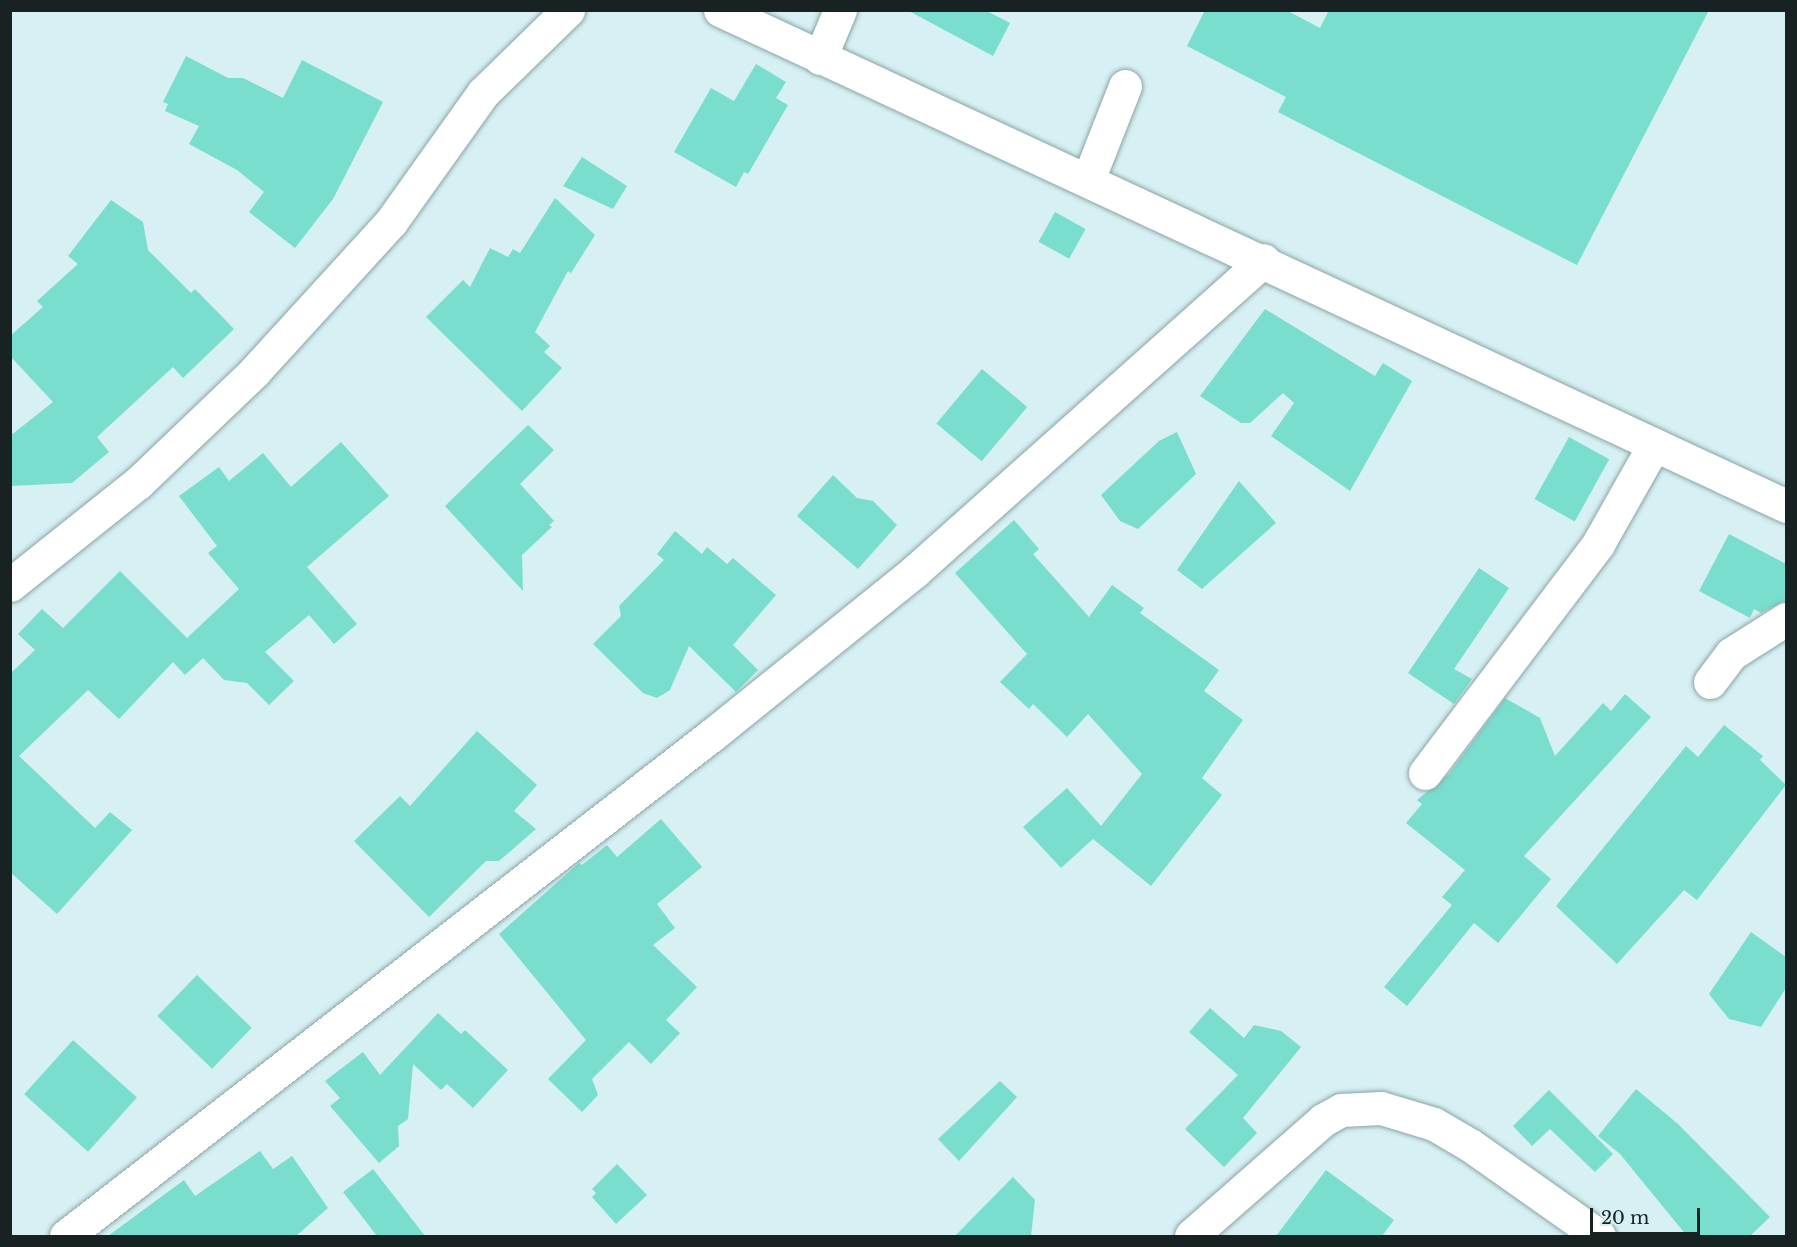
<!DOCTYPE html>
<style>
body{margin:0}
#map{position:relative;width:1797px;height:1247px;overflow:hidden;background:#d6f0f3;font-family:"Libre Baskerville",serif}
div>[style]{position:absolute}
.building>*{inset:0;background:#79dece;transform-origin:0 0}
.roads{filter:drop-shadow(0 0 2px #8ba4a6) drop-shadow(0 0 2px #8ba4a6)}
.minor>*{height:33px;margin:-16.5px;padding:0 16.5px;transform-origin:16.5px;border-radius:16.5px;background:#fff}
span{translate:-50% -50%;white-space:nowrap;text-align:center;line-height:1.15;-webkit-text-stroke:4.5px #d6f0f3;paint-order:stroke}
.frame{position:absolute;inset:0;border:12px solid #182223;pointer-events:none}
.scale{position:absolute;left:1590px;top:1208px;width:110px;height:27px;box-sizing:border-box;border:3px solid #182223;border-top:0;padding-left:8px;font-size:18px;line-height:21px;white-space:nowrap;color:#182223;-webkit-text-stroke:4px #d6f0f3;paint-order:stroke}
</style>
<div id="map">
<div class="building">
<div style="clip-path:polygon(907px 10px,985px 10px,1010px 23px,993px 56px)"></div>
<div style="clip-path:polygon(1205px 10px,1286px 10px,1320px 28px,1329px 10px,1709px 10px,1577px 265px,1278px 112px,1286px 97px,1187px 46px)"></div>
<div style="clip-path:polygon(186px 56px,228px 78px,243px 78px,283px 98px,302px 60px,383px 102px,333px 199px,295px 248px,249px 212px,264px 192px,237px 170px,189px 144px,199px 126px,165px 111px,168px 104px,163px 102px)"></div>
<div style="clip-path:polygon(756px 64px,786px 82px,776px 98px,788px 105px,748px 174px,744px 172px,736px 187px,674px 152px,711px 88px,734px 101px)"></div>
<div style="clip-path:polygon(582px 157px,627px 186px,613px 209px,563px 186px)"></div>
<div style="clip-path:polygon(555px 198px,595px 235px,571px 273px,568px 271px,535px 332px,550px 346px,544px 352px,562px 368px,522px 411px,426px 317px,463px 280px,470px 287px,490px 248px,508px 257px,513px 249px,520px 253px)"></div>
<div style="clip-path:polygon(111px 200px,143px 222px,148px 250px,191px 293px,195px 289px,234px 329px,183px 378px,173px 367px,97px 437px,109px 452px,72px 483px,10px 486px,10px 436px,53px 402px,10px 356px,10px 336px,43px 307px,37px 301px,78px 264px,68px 256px)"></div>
<div style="left:1055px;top:212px;width:35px;height:34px;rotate:29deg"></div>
<div style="clip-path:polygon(1265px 309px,1375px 376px,1383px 363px,1412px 381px,1350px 491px,1271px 436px,1294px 403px,1283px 393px,1250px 423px,1241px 423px,1200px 396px)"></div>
<div style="left:982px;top:369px;width:59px;height:71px;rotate:40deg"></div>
<div style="clip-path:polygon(528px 425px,554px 450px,520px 484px,554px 521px,549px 525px,552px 527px,522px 555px,523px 591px,445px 506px)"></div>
<div style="clip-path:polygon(1177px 432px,1196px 474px,1138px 529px,1120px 521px,1101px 495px,1159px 441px)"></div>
<div style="left:1569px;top:437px;width:46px;height:71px;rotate:29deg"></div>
<div style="clip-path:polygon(341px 442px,389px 496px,307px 567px,357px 624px,334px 644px,309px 615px,265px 652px,294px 681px,269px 705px,247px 683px,224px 680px,203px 658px,185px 675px,173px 662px,119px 719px,88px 690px,19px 756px,95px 828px,110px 812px,132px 830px,57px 914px,10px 872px,10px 674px,35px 650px,18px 634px,42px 609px,63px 628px,120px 571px,187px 638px,239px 589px,208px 553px,217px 546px,179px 496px,219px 467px,229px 481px,263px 453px,291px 487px)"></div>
<div style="clip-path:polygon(833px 475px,857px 498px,873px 501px,897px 525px,858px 569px,797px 516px)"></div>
<div style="clip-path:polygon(1239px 481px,1276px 523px,1202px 589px,1177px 570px)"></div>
<div style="clip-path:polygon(1014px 520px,1039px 549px,1033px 554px,1089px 617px,1112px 585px,1144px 608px,1140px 613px,1219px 670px,1204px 691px,1243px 720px,1202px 778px,1222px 795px,1151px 886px,1093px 839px,1061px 868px,1023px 827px,1067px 788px,1101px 826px,1142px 774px,1088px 714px,1067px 737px,1033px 704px,1029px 709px,1000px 682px,1027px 654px,955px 573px)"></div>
<div style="clip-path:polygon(675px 531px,702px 554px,707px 547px,727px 564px,733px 558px,776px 595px,733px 645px,758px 670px,736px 692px,689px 646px,670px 690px,657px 698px,643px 693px,593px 644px,621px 616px,619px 606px,664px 560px,657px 554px)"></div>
<div style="clip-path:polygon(1729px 534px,1786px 564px,1786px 600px,1761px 613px,1754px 609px,1750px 618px,1699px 591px)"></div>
<div style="clip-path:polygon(1479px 568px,1509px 588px,1454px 669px,1472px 679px,1454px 704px,1408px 673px)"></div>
<div style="clip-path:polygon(1625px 694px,1651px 717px,1524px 856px,1551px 879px,1498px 943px,1474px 923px,1407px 1006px,1384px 987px,1452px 905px,1442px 897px,1465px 870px,1406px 823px,1422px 804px,1417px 800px,1449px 774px,1505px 698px,1540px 718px,1555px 756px,1603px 703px,1611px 711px)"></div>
<div style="clip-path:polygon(1724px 725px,1763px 756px,1760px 760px,1786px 785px,1697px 900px,1684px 890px,1617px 964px,1556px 906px,1686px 746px,1698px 757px)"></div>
<div style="clip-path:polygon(477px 731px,537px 785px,514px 811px,536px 829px,499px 861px,486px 861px,429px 917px,354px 841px,400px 796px,410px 806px)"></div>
<div style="clip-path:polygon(661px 819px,702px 867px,657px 904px,675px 928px,653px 945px,697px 987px,666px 1020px,680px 1033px,651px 1064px,629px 1042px,592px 1079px,598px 1095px,582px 1112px,548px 1079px,586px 1040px,499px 934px,579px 863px,582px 865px,607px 845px,617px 857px)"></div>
<div style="clip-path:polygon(1751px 932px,1786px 957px,1786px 988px,1761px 1027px,1729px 1019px,1709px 994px)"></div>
<div style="left:197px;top:975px;width:76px;height:57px;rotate:44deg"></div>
<div style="clip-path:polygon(1210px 1008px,1244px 1038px,1254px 1025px,1281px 1031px,1301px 1047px,1243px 1118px,1257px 1133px,1224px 1167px,1185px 1129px,1238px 1075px,1189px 1032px)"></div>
<div style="clip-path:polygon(438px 1013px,461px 1034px,465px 1030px,508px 1070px,473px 1108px,447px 1084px,441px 1090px,413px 1064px,408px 1119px,398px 1126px,399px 1146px,379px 1163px,330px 1106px,340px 1098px,325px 1081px,363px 1052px,380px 1075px)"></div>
<div style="left:73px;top:1040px;width:86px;height:73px;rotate:42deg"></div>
<div style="clip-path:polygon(1000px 1081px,1017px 1097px,959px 1161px,938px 1139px)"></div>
<div style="clip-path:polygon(1636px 1089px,1678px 1124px,1770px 1217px,1750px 1236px,1687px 1236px,1620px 1154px,1598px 1136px)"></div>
<div style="clip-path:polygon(1549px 1090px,1613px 1154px,1595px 1172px,1550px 1129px,1532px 1146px,1513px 1126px)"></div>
<div style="clip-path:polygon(260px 1151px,273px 1169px,292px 1156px,328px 1208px,296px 1236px,108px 1236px,184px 1180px,195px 1196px)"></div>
<div style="clip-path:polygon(617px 1164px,647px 1195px,616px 1224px,592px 1197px,596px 1193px,592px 1189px)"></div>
<div style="clip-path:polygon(373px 1169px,425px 1236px,377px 1236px,343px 1192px)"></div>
<div style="clip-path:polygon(1326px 1170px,1394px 1220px,1382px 1236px,1276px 1236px)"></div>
<div style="clip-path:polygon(1013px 1177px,1035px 1200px,1031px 1236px,955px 1236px)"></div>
</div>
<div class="roads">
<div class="minor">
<div style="left:720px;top:10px;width:1176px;rotate:24.95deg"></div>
<div style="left:820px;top:58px;width:52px;rotate:-67.4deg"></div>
<div style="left:1088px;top:180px;width:101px;rotate:-68.5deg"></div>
<div style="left:10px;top:585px;width:164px;rotate:-38.6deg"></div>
<div style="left:138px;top:483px;width:161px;rotate:-43.7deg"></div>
<div style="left:254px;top:372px;width:203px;rotate:-47.6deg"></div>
<div style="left:391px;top:222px;width:158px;rotate:-54.5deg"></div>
<div style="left:483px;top:93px;width:119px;rotate:-44.3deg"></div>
<div style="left:1710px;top:682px;width:35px;rotate:-53deg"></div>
<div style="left:1731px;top:654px;width:65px;rotate:-32.5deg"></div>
<div style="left:1425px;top:773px;width:287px;rotate:-52.9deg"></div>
<div style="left:1598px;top:544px;width:114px;rotate:-60.5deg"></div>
<div style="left:66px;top:1236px;width:818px;rotate:-37.8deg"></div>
<div style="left:712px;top:735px;width:261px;rotate:-38.9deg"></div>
<div style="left:915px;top:571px;width:467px;rotate:-41.7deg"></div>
<div style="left:1191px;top:1236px;width:176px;rotate:-41.3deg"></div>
<div style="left:1323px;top:1120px;width:21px;rotate:-29deg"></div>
<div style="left:1341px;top:1110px;width:40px;rotate:-2.9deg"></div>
<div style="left:1381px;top:1108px;width:55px;rotate:16.8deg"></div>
<div style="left:1434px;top:1124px;width:42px;rotate:30.3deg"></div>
<div style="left:1470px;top:1145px;width:158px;rotate:35.2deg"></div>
</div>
</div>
<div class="frame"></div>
<div class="scale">20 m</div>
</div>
